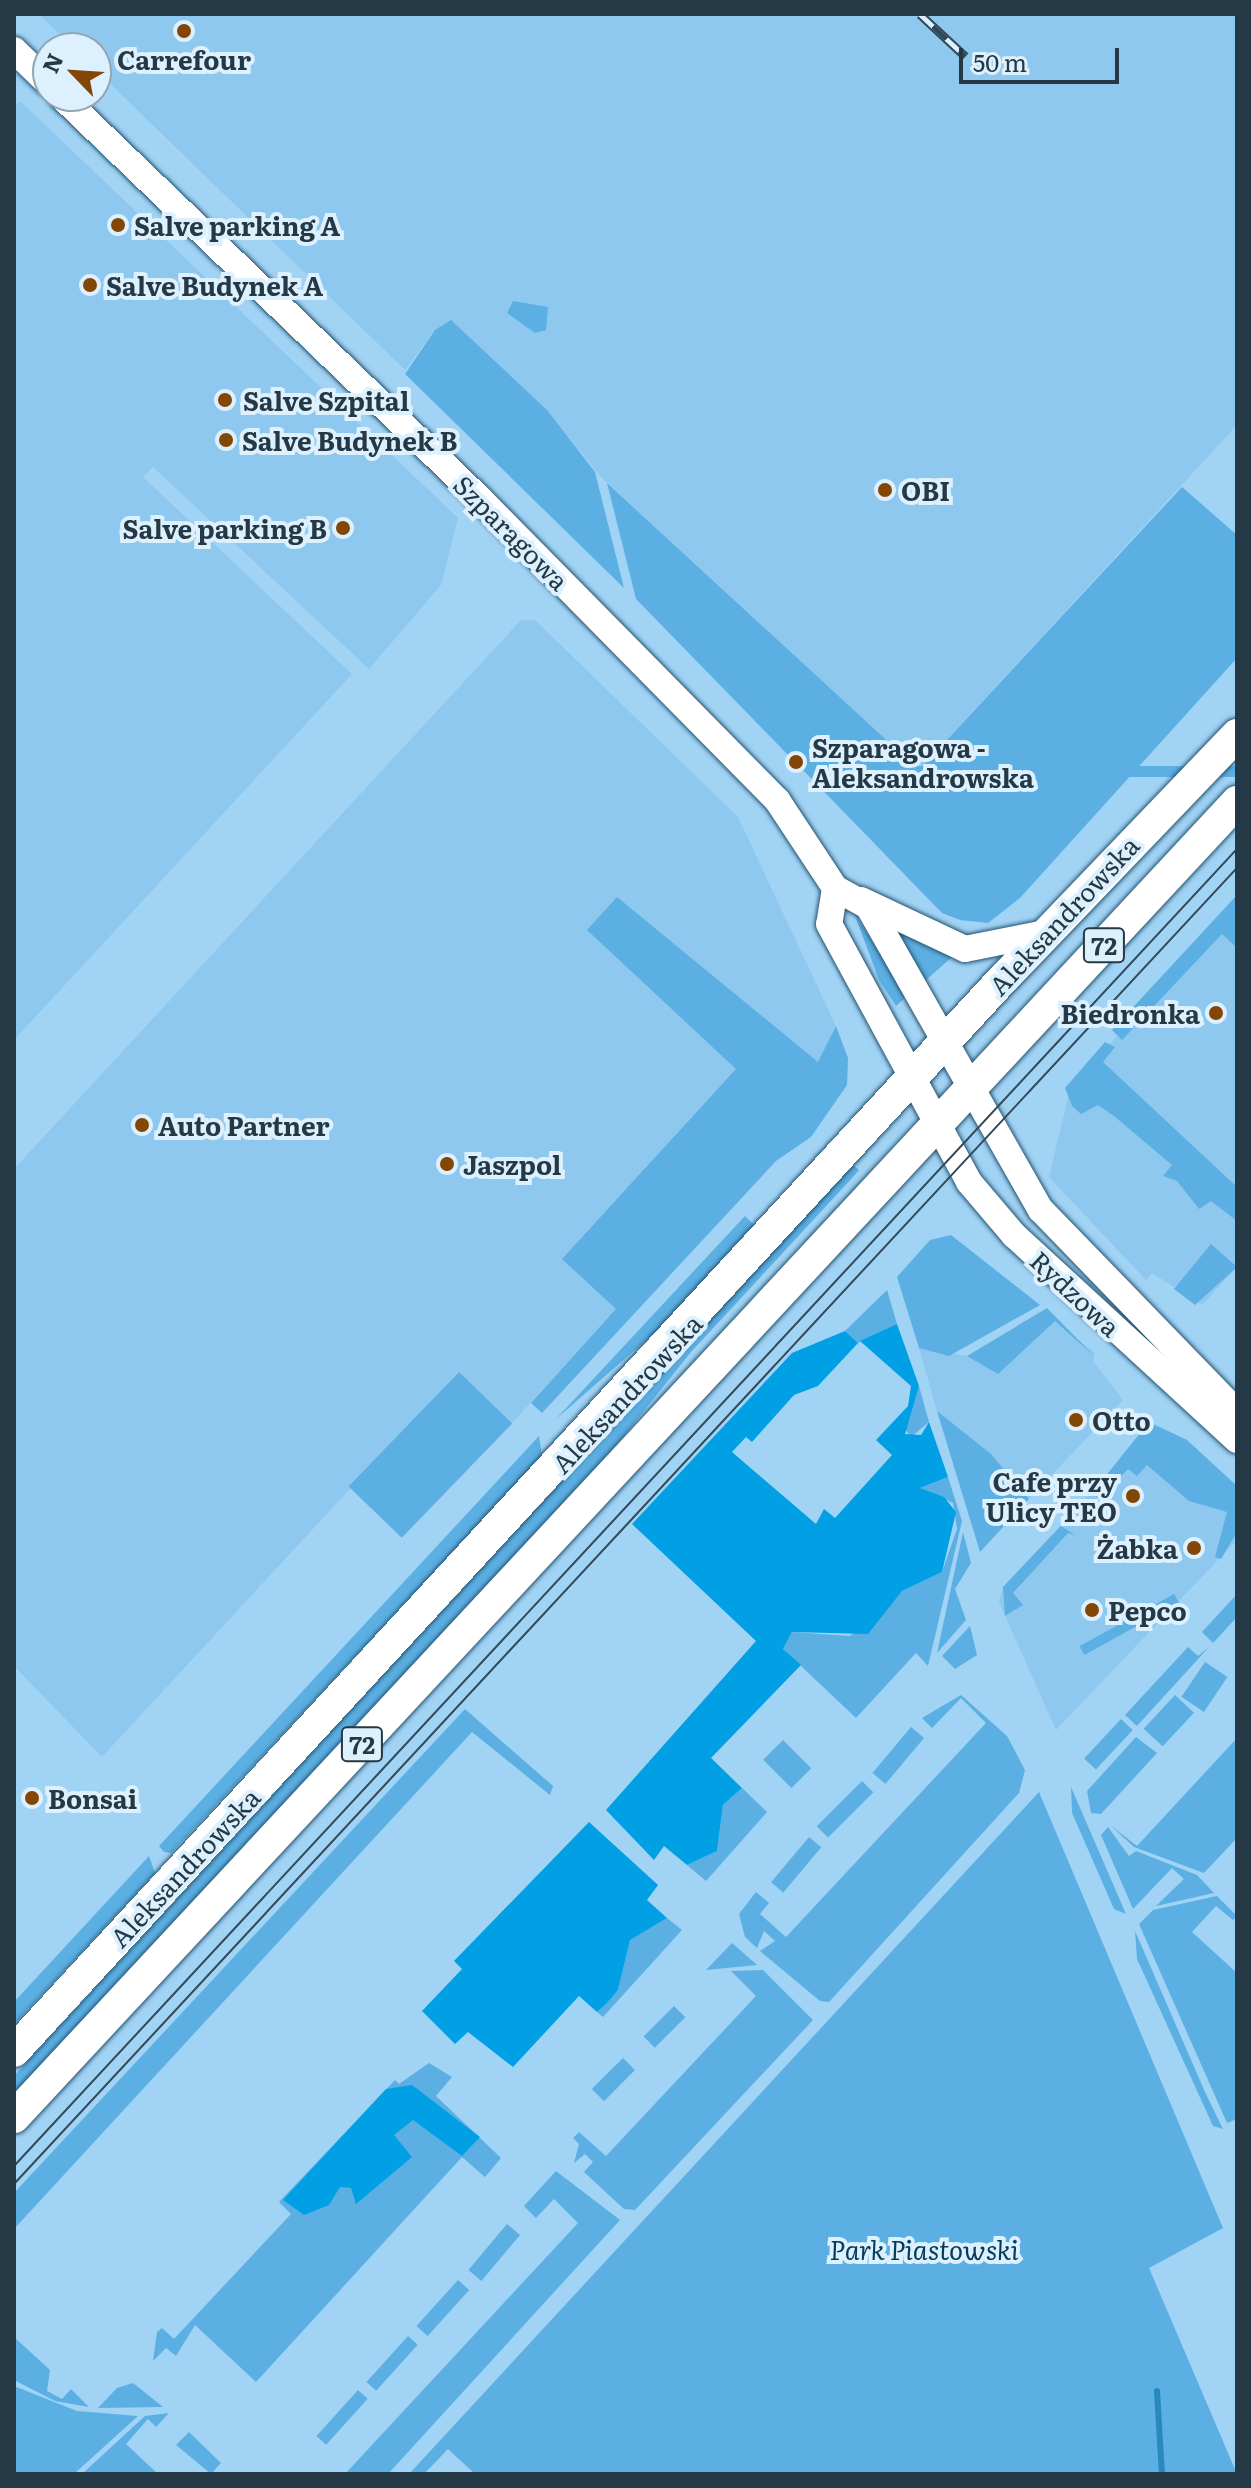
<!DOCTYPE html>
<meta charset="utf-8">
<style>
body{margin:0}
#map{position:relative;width:1251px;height:2488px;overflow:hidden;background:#a1d3f5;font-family:Literata,serif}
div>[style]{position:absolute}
.built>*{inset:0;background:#8fc8ee}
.green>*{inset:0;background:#5cafe3;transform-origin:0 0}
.forest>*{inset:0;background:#01a0e5}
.stream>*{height:6px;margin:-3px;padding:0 3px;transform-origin:3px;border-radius:3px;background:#2889bf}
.roads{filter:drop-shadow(0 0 2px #245370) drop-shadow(0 0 2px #245370)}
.minor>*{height:26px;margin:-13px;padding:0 13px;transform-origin:13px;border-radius:13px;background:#fff}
.major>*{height:32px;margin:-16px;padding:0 16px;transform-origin:16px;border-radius:16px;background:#fff}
.tram>*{height:2px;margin:-1px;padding:0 1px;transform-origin:1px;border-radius:1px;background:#314858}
.rail>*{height:9px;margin-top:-4.5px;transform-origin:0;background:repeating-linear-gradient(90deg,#dcf0fd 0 18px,#314858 0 36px);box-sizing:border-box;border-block:2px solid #314858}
.dots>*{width:22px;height:22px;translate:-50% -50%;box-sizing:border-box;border:4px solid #dcf0fd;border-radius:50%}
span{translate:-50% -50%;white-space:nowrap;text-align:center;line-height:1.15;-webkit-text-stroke:8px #dcf0fd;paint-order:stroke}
.shield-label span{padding:2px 6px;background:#dcf0fd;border:2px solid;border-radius:6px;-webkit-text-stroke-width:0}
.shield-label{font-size:24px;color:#243845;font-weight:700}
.poi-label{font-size:26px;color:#243845;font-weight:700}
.left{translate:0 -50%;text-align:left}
.right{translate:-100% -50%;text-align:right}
.street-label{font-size:26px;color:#243845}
.park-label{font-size:26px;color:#053c58;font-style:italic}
.frame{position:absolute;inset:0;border:16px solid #243845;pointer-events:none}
.north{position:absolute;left:32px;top:32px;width:80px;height:80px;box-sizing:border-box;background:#dcf0fd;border:2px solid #92a6b3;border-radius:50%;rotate:295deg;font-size:22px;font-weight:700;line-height:32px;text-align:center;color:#243845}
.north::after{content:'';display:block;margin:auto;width:28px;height:36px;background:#834604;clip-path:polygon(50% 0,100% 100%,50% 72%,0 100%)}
.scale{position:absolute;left:959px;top:48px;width:160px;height:36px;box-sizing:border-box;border:4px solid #243845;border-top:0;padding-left:10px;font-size:24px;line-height:28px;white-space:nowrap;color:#243845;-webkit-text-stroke:6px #dcf0fd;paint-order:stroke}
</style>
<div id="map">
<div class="built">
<div style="clip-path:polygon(39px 14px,1237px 14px,1237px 425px,919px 770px,601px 477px,548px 411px,435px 330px,405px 370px,96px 70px,96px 48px,74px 48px)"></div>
<div style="clip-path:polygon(20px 101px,458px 518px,441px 585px,369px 669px,153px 467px,143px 477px,352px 674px,14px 1040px,14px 107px)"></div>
<div style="clip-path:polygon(521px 620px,535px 620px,738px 817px,836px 1026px,818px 1063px,616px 899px,588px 930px,737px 1069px,563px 1259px,617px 1309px,512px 1423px,458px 1372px,102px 1757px,14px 1666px,14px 1169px)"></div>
<div style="clip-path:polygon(1223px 923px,1237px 935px,1237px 1267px,1202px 1305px,1152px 1273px,1146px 1280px,1049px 1177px,1071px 1085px)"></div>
<div style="clip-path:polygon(1055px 1321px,1095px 1353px,1093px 1361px,1123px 1400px,1029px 1499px,937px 1411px,919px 1348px,967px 1356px)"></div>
<div style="clip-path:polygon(1145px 1434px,1237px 1511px,1237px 1540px,1056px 1730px,999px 1602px,1003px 1587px)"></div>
</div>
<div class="green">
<div style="clip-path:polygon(513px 301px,548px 307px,546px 330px,535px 333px,507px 313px)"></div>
<div style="clip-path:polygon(451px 320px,548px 411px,595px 472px,624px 588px,405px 374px,435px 330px)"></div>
<div style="clip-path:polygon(607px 483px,919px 770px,1182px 487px,1237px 535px,1237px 658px,1020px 898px,988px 923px,960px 920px,942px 913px,802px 769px,795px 753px,790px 757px,636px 599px)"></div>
<div style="left:1237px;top:766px;width:11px;height:326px;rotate:90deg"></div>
<div style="clip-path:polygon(1237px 895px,1237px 948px,1222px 934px,1122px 1040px,1112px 1030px)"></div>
<div style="clip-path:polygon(617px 897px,818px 1062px,836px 1026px,848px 1058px,847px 1085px,811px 1137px,776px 1161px,542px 1413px,531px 1403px,616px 1309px,562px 1259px,736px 1069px,587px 930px)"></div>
<div style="clip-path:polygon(854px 913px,907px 996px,896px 1006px,879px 980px)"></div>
<div style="clip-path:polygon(890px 917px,922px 943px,952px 957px,926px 980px)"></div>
<div style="clip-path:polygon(1105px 1042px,1115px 1047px,1103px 1062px,1237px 1187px,1237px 1221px,1211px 1201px,1199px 1209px,1177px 1181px,1163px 1176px,1172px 1165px,1114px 1116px,1098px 1105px,1081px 1114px,1072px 1106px,1065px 1088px)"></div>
<div style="clip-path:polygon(853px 1165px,859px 1170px,853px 1177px,691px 1352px,611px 1452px,14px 2094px,14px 2076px)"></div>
<div style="clip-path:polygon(745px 1216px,757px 1228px,668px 1321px,556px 1419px)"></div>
<div style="clip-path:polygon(951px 1235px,1040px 1305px,949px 1356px,919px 1348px,897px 1277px,930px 1240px)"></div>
<div style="clip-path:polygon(1211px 1244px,1237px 1267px,1195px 1305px,1174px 1289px)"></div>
<div style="clip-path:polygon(887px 1290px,897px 1324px,858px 1343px,845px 1331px)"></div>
<div style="clip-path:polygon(1047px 1308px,1093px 1355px,1055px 1321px,998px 1374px,967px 1356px)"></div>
<div style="left:459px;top:1372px;width:74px;height:159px;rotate:44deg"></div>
<div style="clip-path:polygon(919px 1386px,929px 1422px,911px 1437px,902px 1425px)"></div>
<div style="clip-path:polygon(937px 1411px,991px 1454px,1029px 1499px,980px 1552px)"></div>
<div style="clip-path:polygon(1149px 1422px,1187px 1440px,1237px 1486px,1237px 1532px,1221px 1559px,1215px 1557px,1227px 1512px,1189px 1501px,1147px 1465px,1137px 1476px,1128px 1469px,1099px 1499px,1092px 1493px)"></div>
<div style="clip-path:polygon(539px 1436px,542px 1456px,171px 1853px,164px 1852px,159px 1846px)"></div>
<div style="clip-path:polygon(948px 1477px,962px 1521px,928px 1666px,916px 1653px,856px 1718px,783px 1649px,792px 1632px,850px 1636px,902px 1591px,942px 1572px,957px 1529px,953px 1503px,920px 1488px)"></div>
<div style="clip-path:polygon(1061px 1526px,1075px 1535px,1068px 1533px,1013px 1593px,1023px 1605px,1005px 1616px,1003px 1587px)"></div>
<div style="clip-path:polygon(963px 1532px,971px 1563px,955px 1589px,966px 1620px,937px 1653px)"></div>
<div style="left:1174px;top:1594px;width:10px;height:108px;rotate:61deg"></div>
<div style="clip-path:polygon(1237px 1594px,1237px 1617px,1213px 1643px,1202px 1632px)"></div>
<div style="clip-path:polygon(970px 1626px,977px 1655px,955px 1669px,942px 1656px)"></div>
<div style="clip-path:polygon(1188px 1647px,1198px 1656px,1209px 1647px,1137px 1726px,1125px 1715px)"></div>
<div style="left:1205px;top:1662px;width:27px;height:42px;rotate:34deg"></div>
<div style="clip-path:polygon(961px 1695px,1007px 1736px,1025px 1770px,1019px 1793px,829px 2002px,820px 2001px,760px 1951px,775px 1941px,764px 1931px,757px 1948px,745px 1937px,739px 1914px,756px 1892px,769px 1903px,760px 1914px,786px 1937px,986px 1723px,961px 1698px,932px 1728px,922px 1718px)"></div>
<div style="left:1175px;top:1695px;width:26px;height:46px;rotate:43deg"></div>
<div style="clip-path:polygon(465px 1709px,553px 1786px,550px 1795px,472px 1732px,14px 2229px,14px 2193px)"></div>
<div style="left:1121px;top:1719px;width:16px;height:54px;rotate:43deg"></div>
<div style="left:911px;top:1727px;width:17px;height:60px;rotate:40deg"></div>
<div style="clip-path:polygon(1136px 1737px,1157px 1753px,1101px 1814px,1091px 1813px,1087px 1791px)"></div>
<div style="clip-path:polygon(1237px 1738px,1237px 1838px,1204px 1873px,1134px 1847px,1110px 1825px,1137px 1846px)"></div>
<div style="left:783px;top:1740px;width:40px;height:28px;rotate:45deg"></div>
<div style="left:862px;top:1781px;width:16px;height:64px;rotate:45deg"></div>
<div style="clip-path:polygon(1071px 1787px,1100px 1854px,1126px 1914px,1114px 1909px,1072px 1813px)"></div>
<div style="clip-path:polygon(742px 1788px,767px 1812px,706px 1881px,687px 1865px,717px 1851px,723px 1805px)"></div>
<div style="clip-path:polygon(1039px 1792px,1223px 2228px,1149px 2268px,1237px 2474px,475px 2474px,448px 2449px,424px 2474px,409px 2474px)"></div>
<div style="clip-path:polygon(1108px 1827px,1129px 1856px,1136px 1851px,1197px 1875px,1214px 1893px,1156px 1906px,1184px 1879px,1172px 1868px,1133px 1909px,1101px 1835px)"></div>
<div style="left:809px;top:1837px;width:16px;height:59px;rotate:40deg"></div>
<div style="clip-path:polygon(149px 1856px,155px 1873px,14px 2024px,14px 2002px)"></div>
<div style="clip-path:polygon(1217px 1896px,1237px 1916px,1233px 1920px,1216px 1906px,1192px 1932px,1237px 1973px,1237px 2119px,1227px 2123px,1139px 1924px,1153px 1910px)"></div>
<div style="clip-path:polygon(667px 1918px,682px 1930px,603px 2017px,597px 2012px,618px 1990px,630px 1939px)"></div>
<div style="clip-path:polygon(1135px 1931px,1205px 2092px,1223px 2129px,1213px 2126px,1137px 1959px)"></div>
<div style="clip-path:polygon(732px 1943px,757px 1965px,706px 1970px)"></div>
<div style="clip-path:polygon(763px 1970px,813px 2020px,635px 2210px,624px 2209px,584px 2172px,593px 2162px,585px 2154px,574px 2163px,579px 2144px,573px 2138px,579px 2132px,606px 2156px,756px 1996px,731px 1971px)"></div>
<div style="left:674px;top:2006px;width:16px;height:43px;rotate:45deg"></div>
<div style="left:623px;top:2058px;width:17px;height:44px;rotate:45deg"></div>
<div style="clip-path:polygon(429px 2063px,452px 2077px,436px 2096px,501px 2158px,485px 2177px,462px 2157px,256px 2382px,195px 2325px,176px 2356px,166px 2348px,153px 2361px,157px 2332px,162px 2328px,174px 2339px,291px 2214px,279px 2202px,395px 2080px,399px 2084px)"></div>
<div style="clip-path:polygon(556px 2171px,620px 2220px,388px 2474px,345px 2474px,578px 2223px,554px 2199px,536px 2218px,524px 2206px)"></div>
<div style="left:507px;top:2224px;width:17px;height:60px;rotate:40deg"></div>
<div style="left:458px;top:2280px;width:15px;height:62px;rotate:42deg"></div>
<div style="left:408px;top:2336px;width:13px;height:62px;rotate:42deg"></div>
<div style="clip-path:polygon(14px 2337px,50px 2370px,47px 2391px,62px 2399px,71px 2389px,89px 2407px,55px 2401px,14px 2380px)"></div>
<div style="clip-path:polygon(133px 2383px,163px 2407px,98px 2408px,117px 2388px)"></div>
<div style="clip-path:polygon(14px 2386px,77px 2411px,138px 2416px,74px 2474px,14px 2474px)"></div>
<div style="left:358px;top:2390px;width:13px;height:62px;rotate:42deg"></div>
<div style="clip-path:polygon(169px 2413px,156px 2427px,148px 2419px,126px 2444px,158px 2474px,82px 2474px,145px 2416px)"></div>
<div style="clip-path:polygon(189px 2432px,221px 2463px,211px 2474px,176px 2445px)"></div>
</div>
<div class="forest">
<div style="clip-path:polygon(897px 1324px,919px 1386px,905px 1434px,921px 1435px,929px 1422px,948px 1477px,920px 1488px,944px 1497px,956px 1512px,942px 1572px,902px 1591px,868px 1634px,792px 1632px,783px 1649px,801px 1665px,711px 1758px,742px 1788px,723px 1805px,717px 1851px,687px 1865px,664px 1846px,654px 1860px,606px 1810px,756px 1641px,632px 1524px,792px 1353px,845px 1331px,858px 1343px,818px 1386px,794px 1395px,752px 1442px,746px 1437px,732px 1452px,816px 1524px,824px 1509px,835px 1518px,892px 1455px,876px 1440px,908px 1406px,911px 1386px,860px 1341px)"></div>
<div style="clip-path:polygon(589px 1822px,658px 1885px,647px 1900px,667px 1918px,630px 1940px,618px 1990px,606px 2004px,597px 2012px,579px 1996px,513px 2067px,468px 2032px,455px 2044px,422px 2011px,462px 1969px,454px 1961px)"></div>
<div style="clip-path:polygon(412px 2085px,480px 2137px,462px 2156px,413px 2120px,394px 2135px,412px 2157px,356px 2204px,351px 2188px,340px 2187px,329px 2205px,304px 2215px,283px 2200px,386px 2089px)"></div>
</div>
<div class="stream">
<div style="left:1157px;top:2391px;width:83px;rotate:86.6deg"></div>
</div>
<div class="roads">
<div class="minor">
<div style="left:14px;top:50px;width:47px;rotate:44.1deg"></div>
<div style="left:61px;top:96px;width:581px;rotate:43.88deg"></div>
<div style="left:480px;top:499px;width:423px;rotate:45.4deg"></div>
<div style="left:777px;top:800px;width:105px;rotate:56.6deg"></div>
<div style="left:835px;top:888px;width:38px;rotate:29deg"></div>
<div style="left:868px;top:906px;width:350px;rotate:60.4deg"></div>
<div style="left:1041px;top:1210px;width:281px;rotate:45.9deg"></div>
<div style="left:835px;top:888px;width:36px;rotate:99deg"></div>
<div style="left:829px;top:924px;width:294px;rotate:61.5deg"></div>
<div style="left:969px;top:1182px;width:70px;rotate:49.7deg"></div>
<div style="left:1014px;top:1235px;width:303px;rotate:42.6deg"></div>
<div style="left:861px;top:900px;width:115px;rotate:25.2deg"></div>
<div style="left:965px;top:949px;width:82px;rotate:-11.3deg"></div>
</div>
<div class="major">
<div style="left:14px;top:2051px;width:1459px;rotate:-47.31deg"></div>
<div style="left:1003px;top:979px;width:338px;rotate:-46.2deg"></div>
<div style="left:14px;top:2117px;width:1796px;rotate:-47.08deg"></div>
</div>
</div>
<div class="tram">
<div style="left:14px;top:2166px;width:1797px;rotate:-47.12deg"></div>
<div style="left:14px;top:2184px;width:1797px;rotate:-47.1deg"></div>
</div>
<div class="rail">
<div style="left:920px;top:14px;width:62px;rotate:43deg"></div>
</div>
<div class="dots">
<div style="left:184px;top:31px;background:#834604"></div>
<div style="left:118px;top:225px;background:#834604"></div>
<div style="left:90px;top:285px;background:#834604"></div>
<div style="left:225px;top:400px;background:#834604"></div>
<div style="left:226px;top:440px;background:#834604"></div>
<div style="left:885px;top:490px;background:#834604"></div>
<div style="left:343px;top:528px;background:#834604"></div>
<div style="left:796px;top:762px;background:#834604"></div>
<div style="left:1216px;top:1013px;background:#834604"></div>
<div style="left:142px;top:1125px;background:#834604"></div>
<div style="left:447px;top:1164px;background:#834604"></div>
<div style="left:1076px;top:1420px;background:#834604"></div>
<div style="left:1133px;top:1496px;background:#834604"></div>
<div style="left:1194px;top:1548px;background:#834604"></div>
<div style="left:1092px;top:1610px;background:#834604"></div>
<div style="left:32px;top:1798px;background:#834604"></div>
</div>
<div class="shield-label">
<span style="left:1104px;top:945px">72</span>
<span style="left:362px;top:1744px">72</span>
</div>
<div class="poi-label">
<span style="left:184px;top:59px">Carrefour</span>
<span class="left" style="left:134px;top:225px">Salve parking A</span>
<span class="left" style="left:106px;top:285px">Salve Budynek A</span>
<span class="left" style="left:243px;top:400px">Salve Szpital</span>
<span class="left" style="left:242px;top:440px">Salve Budynek B</span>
<span class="left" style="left:901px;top:490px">OBI</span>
<span class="right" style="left:327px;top:528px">Salve parking B</span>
<span class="left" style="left:812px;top:762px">Szparagowa -<br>Aleksandrowska</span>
<span class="right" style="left:1200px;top:1013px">Biedronka</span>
<span class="left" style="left:158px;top:1125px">Auto Partner</span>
<span class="left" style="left:463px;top:1164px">Jaszpol</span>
<span class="left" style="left:1092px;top:1420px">Otto</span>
<span class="right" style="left:1117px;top:1496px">Cafe przy<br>Ulicy TEO</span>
<span class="right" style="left:1178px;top:1548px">Żabka</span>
<span class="left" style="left:1108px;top:1610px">Pepco</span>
<span class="left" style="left:48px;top:1798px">Bonsai</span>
</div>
<div class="street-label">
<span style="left:512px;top:532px;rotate:45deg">Szparagowa</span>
<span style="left:1063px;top:915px;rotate:-47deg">Aleksandrowska</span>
<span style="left:1076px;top:1293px;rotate:43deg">Rydzowa</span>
<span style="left:626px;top:1393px;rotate:-47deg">Aleksandrowska</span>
<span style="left:184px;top:1867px;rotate:-47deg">Aleksandrowska</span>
</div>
<div class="park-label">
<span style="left:924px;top:2249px">Park Piastowski</span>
</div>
<div class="frame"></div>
<div class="north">N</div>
<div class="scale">50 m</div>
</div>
